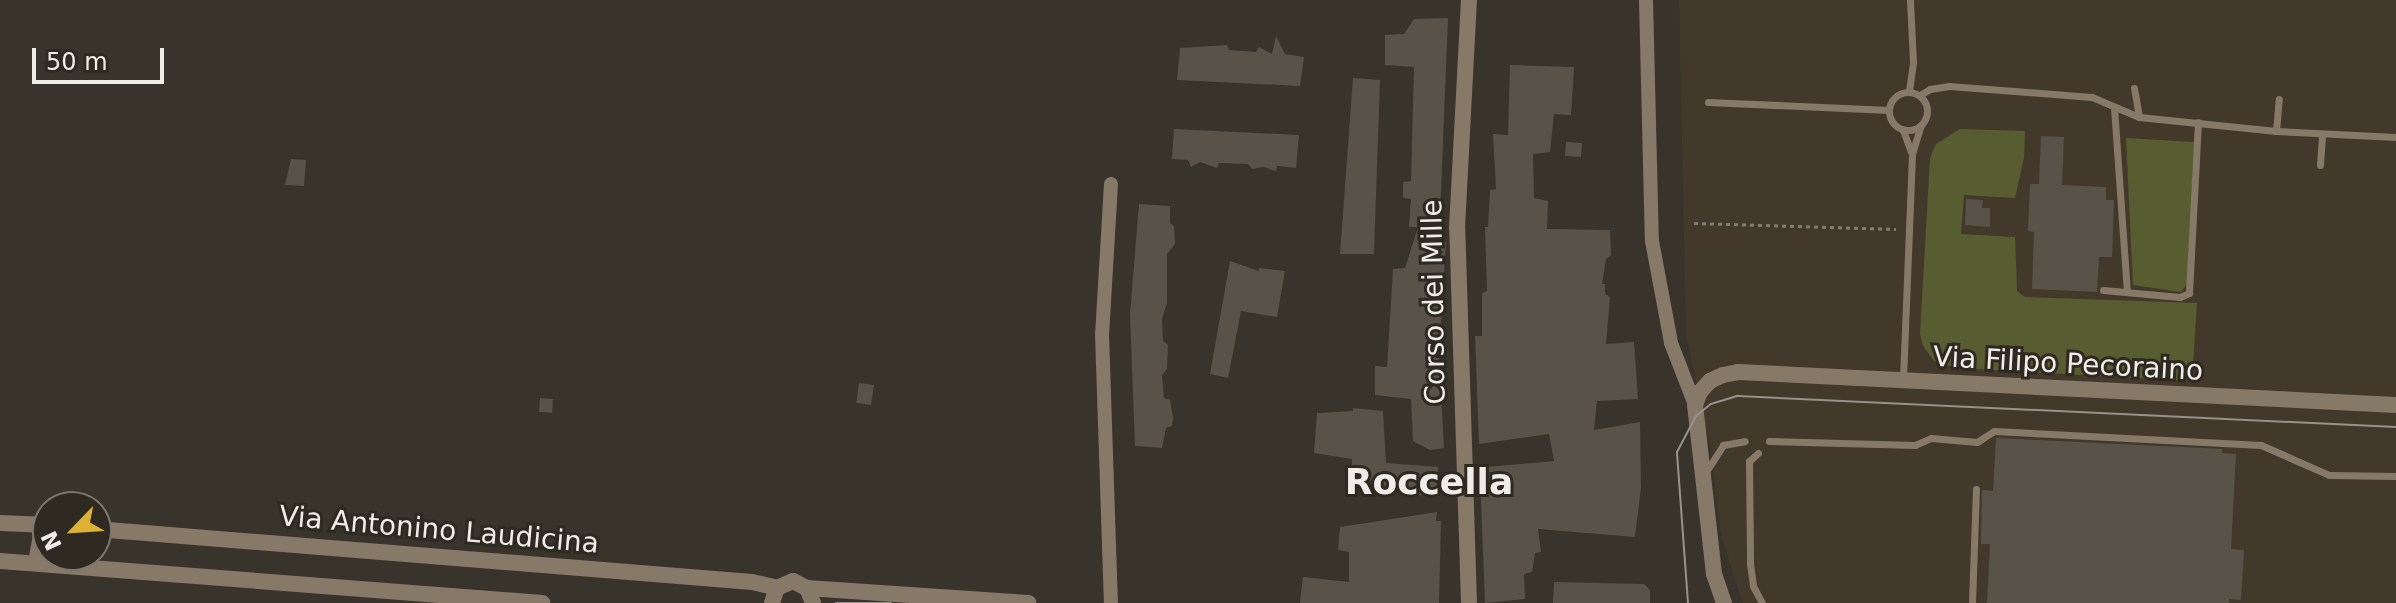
<!DOCTYPE html>
<style>
body{margin:0}
#map{position:relative;width:2396px;height:603px;overflow:hidden;background:#38332b;font-family:"DejaVu Sans",sans-serif}
div>[style]{position:absolute}
.built>*{inset:0;background:#42392b}
.green>*{inset:0;background:#575d30}
.building>*{inset:0;background:#585249;transform-origin:0 0}
.path>*{height:3px;margin-top:-1.5px;transform-origin:0;background:repeating-linear-gradient(90deg,#817c75 0 4px,transparent 0 8px)}
.service>*{height:7px;margin:-3.5px;padding:0 3.5px;transform-origin:3.5px;border-radius:3.5px;background:#877967}
.service>.ring{margin:-3.5px;padding:0;box-sizing:content-box;background:none;border:7px solid #877967;border-radius:50%}
.minor>*{height:14px;margin:-7px;padding:0 7px;transform-origin:7px;border-radius:7px;background:#877967}
.tertiary>*{height:16px;margin:-8px;padding:0 8px;transform-origin:8px;border-radius:8px;background:#877967}
.tram>*{height:2px;margin:-1px;padding:0 1px;transform-origin:1px;border-radius:1px;background:#97928c}
span{translate:-50% -50%;white-space:nowrap;text-align:center;line-height:1.15;-webkit-text-stroke:6px #2e2921;paint-order:stroke}
.street-label{font-size:28px;color:#f0ece7}
.district-label{font-size:36px;color:#f0ece7;font-weight:700}
.north{position:absolute;left:32px;top:491px;width:80px;height:80px;box-sizing:border-box;background:#2e2921;border:2px solid #7c7770;border-radius:50%;rotate:245deg;font-size:22px;font-weight:700;line-height:32px;text-align:center;color:#f0ece7}
.north::after{content:'';display:block;margin:auto;width:28px;height:36px;background:#ddb133;clip-path:polygon(50% 0,100% 100%,50% 72%,0 100%)}
.scale{position:absolute;left:32px;top:48px;width:132px;height:36px;box-sizing:border-box;border:4px solid #f0ece7;border-top:0;padding-left:10px;font-size:24px;line-height:28px;white-space:nowrap;color:#f0ece7;-webkit-text-stroke:6px #2e2921;paint-order:stroke}
</style>
<div id="map">
<div class="built">
<div style="clip-path:polygon(1679px 0,2396px 0,2396px 603px,1743px 603px,1721px 536px,1711px 452px,1686px 334px)"></div>
</div>
<div class="green">
<div style="clip-path:polygon(1960px 129px,2025px 131px,2024px 158px,2015px 198px,1964px 195px,1961px 234px,2015px 237px,2017px 291px,2025px 297px,2197px 303px,2192px 381px,1957px 368px,1934px 361px,1923px 346px,1920px 334px,1930px 158px,1936px 144px)"></div>
<div style="clip-path:polygon(2126px 138px,2194px 142px,2187px 284px,2181px 292px,2133px 285px)"></div>
</div>
<div class="building">
<div style="clip-path:polygon(1448px 18px,1439px 242px,1446px 242px,1439px 352px,1444px 448px,1430px 450px,1413px 441px,1411px 399px,1375px 395px,1375px 366px,1387px 367px,1393px 269px,1405px 268px,1418px 227px,1409px 227px,1411px 199px,1403px 198px,1403px 182px,1411px 181px,1414px 67px,1385px 65px,1385px 35px,1404px 34px,1414px 19px)"></div>
<div style="clip-path:polygon(1276px 36px,1285px 54px,1304px 57px,1300px 86px,1177px 80px,1180px 48px,1227px 45px,1229px 50px,1256px 52px,1259px 47px,1272px 54px)"></div>
<div style="clip-path:polygon(1510px 65px,1574px 67px,1571px 115px,1554px 114px,1550px 152px,1533px 154px,1534px 198px,1548px 201px,1547px 229px,1610px 230px,1611px 255px,1606px 259px,1602px 284px,1605px 284px,1605px 294px,1610px 297px,1606px 344px,1634px 342px,1638px 399px,1597px 401px,1594px 430px,1640px 422px,1641px 488px,1635px 537px,1538px 529px,1541px 552px,1535px 553px,1532px 572px,1524px 574px,1525px 599px,1485px 603px,1480px 476px,1476px 468px,1554px 461px,1549px 434px,1479px 444px,1475px 336px,1482px 336px,1482px 293px,1487px 291px,1485px 227px,1488px 227px,1490px 190px,1496px 189px,1493px 134px,1508px 135px)"></div>
<div style="clip-path:polygon(1353px 78px,1380px 80px,1374px 254px,1340px 254px)"></div>
<div style="clip-path:polygon(1174px 129px,1299px 135px,1296px 168px,1277px 166px,1276px 171px,1263px 167px,1252px 169px,1248px 164px,1219px 163px,1217px 168px,1200px 162px,1191px 167px,1188px 160px,1172px 159px)"></div>
<div style="clip-path:polygon(2041px 136px,2064px 137px,2062px 185px,2106px 187px,2106px 200px,2114px 200px,2112px 257px,2099px 257px,2097px 292px,2032px 289px,2034px 232px,2028px 231px,2030px 184px,2039px 184px)"></div>
<div style="left:1566px;top:142px;width:16px;height:14px;rotate:4deg"></div>
<div style="clip-path:polygon(291px 159px,306px 160px,304px 186px,285px 185px)"></div>
<div style="clip-path:polygon(1966px 199px,1983px 200px,1982px 208px,1990px 208px,1990px 227px,1965px 225px)"></div>
<div style="clip-path:polygon(1139px 204px,1170px 206px,1170px 223px,1174px 226px,1175px 244px,1167px 254px,1167px 303px,1162px 319px,1163px 341px,1168px 345px,1167px 369px,1162px 375px,1164px 398px,1170px 400px,1173px 418px,1172px 426px,1166px 428px,1162px 448px,1135px 446px,1130px 314px)"></div>
<div style="clip-path:polygon(1230px 261px,1259px 271px,1259px 268px,1285px 271px,1277px 317px,1241px 311px,1228px 378px,1210px 374px)"></div>
<div style="left:859px;top:383px;width:15px;height:20px;rotate:8deg"></div>
<div style="left:540px;top:398px;width:13px;height:14px;rotate:4deg"></div>
<div style="clip-path:polygon(1353px 408px,1383px 411px,1386px 463px,1438px 467px,1437px 495px,1403px 496px,1402px 492px,1352px 474px,1352px 459px,1314px 453px,1317px 413px,1353px 411px)"></div>
<div style="clip-path:polygon(1996px 438px,2222px 449px,2222px 453px,2236px 454px,2231px 549px,2244px 550px,2241px 600px,2229px 599px,2229px 603px,1987px 603px,1990px 544px,1981px 544px,1982px 490px,1993px 491px)"></div>
<div style="clip-path:polygon(1437px 512px,1436px 521px,1441px 521px,1439px 603px,1300px 603px,1303px 577px,1349px 582px,1349px 552px,1338px 550px,1340px 527px)"></div>
<div style="clip-path:polygon(1554px 582px,1644px 584px,1650px 590px,1650px 603px,1553px 603px)"></div>
</div>
<div class="path">
<div style="left:1694px;top:223px;width:202px;rotate:1.7deg"></div>
</div>
<div class="service">
<div style="left:2134px;top:88px;width:29px;rotate:80deg"></div>
<div style="left:1909px;top:91px;width:29px;rotate:-82deg"></div>
<div style="left:1913px;top:62px;width:62px;rotate:-92.8deg"></div>
<div class="ring" style="left:1889px;top:92px;width:31px;height:31px"></div>
<div style="left:1920px;top:95px;width:12px;rotate:-31deg"></div>
<div style="left:1930px;top:89px;width:19px;rotate:-9deg"></div>
<div style="left:1949px;top:86px;width:143px;rotate:4.4deg"></div>
<div style="left:2092px;top:97px;width:51px;rotate:23.1deg"></div>
<div style="left:2139px;top:117px;width:138px;rotate:5.8deg"></div>
<div style="left:2276px;top:131px;width:120px;rotate:2.9deg"></div>
<div style="left:1708px;top:102px;width:181px;rotate:2.5deg"></div>
<div style="left:2114px;top:107px;width:185px;rotate:86deg"></div>
<div style="left:1903px;top:130px;width:23px;rotate:70deg"></div>
<div style="left:2276px;top:131px;width:32px;rotate:-85deg"></div>
<div style="left:2320px;top:165px;width:31px;rotate:-86deg"></div>
<div style="left:2103px;top:290px;width:77px;rotate:5.2deg"></div>
<div style="left:2180px;top:297px;width:10px;rotate:-24deg"></div>
<div style="left:2189px;top:293px;width:171px;rotate:-87deg"></div>
<div style="left:1903px;top:379px;width:225px;rotate:-87.7deg"></div>
<div style="left:1912px;top:154px;width:30px;rotate:-73deg"></div>
<div style="left:1769px;top:441px;width:146px;rotate:1.6deg"></div>
<div style="left:1915px;top:445px;width:17px;rotate:-24deg"></div>
<div style="left:1931px;top:438px;width:46px;rotate:5deg"></div>
<div style="left:1977px;top:442px;width:20px;rotate:-33deg"></div>
<div style="left:1994px;top:431px;width:267px;rotate:3deg"></div>
<div style="left:2261px;top:445px;width:74px;rotate:23.8deg"></div>
<div style="left:2329px;top:475px;width:67px;rotate:0.9deg"></div>
<div style="left:1758px;top:453px;width:12px;rotate:138deg"></div>
<div style="left:1749px;top:461px;width:103px;rotate:89.4deg"></div>
<div style="left:1750px;top:564px;width:22px;rotate:82deg"></div>
<div style="left:1753px;top:586px;width:19px;rotate:62deg"></div>
<div style="left:1707px;top:470px;width:30px;rotate:-57deg"></div>
<div style="left:1723px;top:445px;width:22px;rotate:-10deg"></div>
<div style="left:1972px;top:603px;width:114px;rotate:-88deg"></div>
</div>
<div class="minor">
<div style="left:1646px;top:0;width:241px;rotate:88.6deg"></div>
<div style="left:1652px;top:241px;width:104px;rotate:79.4deg"></div>
<div style="left:1671px;top:343px;width:66px;rotate:68.8deg"></div>
<div style="left:1111px;top:184px;width:150px;rotate:93.4deg"></div>
<div style="left:1102px;top:334px;width:269px;rotate:88.1deg"></div>
</div>
<div class="tertiary">
<div style="left:0;top:523px;width:48px;rotate:2.4deg"></div>
<div style="left:96px;top:529px;width:658px;rotate:4.62deg"></div>
<div style="left:752px;top:582px;width:26px;rotate:13deg"></div>
<div style="left:0;top:561px;width:544px;rotate:4.43deg"></div>
<div style="left:36px;top:563px;width:40px;rotate:-80deg"></div>
<div style="left:807px;top:588px;width:222px;rotate:3.9deg"></div>
<div style="left:772px;top:603px;width:16px;rotate:-72deg"></div>
<div style="left:777px;top:588px;width:17px;rotate:-24deg"></div>
<div style="left:793px;top:581px;width:16px;rotate:27deg"></div>
<div style="left:807px;top:588px;width:16px;rotate:68deg"></div>
<div style="left:1469px;top:603px;width:375px;rotate:-91.8deg"></div>
<div style="left:1457px;top:228px;width:228px;rotate:-87deg"></div>
<div style="left:1724px;top:603px;width:31px;rotate:-109deg"></div>
<div style="left:1714px;top:574px;width:170px;rotate:-96.4deg"></div>
<div style="left:1695px;top:405px;width:14px;rotate:-69deg"></div>
<div style="left:1700px;top:392px;width:15px;rotate:-48deg"></div>
<div style="left:1710px;top:381px;width:14px;rotate:-25deg"></div>
<div style="left:1723px;top:375px;width:15px;rotate:-11deg"></div>
<div style="left:1738px;top:372px;width:659px;rotate:2.87deg"></div>
</div>
<div class="tram">
<div style="left:836px;top:603px;width:55px"></div>
<div style="left:1688px;top:603px;width:151px;rotate:-94.2deg"></div>
<div style="left:1677px;top:452px;width:41px;rotate:-62.2deg"></div>
<div style="left:1696px;top:416px;width:19px;rotate:-39deg"></div>
<div style="left:1711px;top:404px;width:28px;rotate:-17deg"></div>
<div style="left:1738px;top:396px;width:659px;rotate:2.7deg"></div>
</div>
<div class="street-label">
<span style="left:1434px;top:302px;rotate:-91deg">Corso dei Mille</span>
<span style="left:2068px;top:364px;rotate:3deg">Via Filipo Pecoraino</span>
<span style="left:439px;top:530px;rotate:5deg">Via Antonino Laudicina</span>
</div>
<div class="district-label">
<span style="left:1429px;top:482px">Roccella</span>
</div>
<div class="north">N</div>
<div class="scale">50 m</div>
</div>
